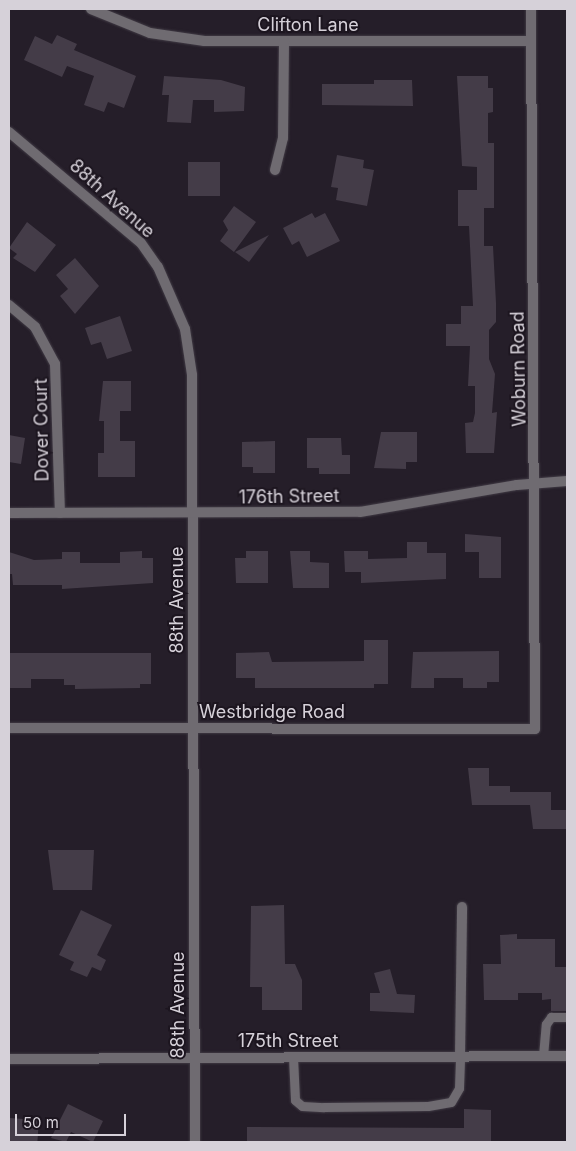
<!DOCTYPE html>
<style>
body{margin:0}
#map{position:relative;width:576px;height:1151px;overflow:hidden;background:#251e29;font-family:Inter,sans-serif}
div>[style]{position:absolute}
.building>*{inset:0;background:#443c48;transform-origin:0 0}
.roads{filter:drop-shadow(0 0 1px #413b45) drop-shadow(0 0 1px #413b45)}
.lane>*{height:9px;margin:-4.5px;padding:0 4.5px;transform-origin:4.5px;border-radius:4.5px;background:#6f6b71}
.street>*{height:10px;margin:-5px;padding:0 5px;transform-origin:5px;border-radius:5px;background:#6f6b71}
span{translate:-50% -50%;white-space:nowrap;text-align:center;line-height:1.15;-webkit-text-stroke:4px #1c151f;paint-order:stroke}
.street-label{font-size:18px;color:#d6d1d9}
.frame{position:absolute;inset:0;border:10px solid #d6d1d9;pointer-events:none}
.scale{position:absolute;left:15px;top:1114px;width:111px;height:22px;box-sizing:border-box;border:2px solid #d6d1d9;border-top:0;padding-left:6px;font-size:15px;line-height:18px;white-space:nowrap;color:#d6d1d9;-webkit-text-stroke:4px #1c151f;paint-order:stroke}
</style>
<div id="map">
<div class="building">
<div style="clip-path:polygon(57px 35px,77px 44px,74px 50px,136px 76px,124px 108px,108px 102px,104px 112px,84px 105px,94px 76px,67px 66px,62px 77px,24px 60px,35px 36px,52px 44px)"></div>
<div style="clip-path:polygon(164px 76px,221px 80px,245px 87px,244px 111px,214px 112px,214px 100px,193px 100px,191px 123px,167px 122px,169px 95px,162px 95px)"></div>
<div style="clip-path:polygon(457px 76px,488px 76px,488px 88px,493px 88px,493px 112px,488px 113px,488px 143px,494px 143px,494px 208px,484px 208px,484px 246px,493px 246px,496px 303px,496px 322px,489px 330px,489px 359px,495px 374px,492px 413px,497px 412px,494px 453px,466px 453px,465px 423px,473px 422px,475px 413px,475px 386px,468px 386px,470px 346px,446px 346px,446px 324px,461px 324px,461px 306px,473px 306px,469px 226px,458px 226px,458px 190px,477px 190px,477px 167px,462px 166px)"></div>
<div style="clip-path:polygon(374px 80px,412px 80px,413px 106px,322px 105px,322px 84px,374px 84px)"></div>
<div style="clip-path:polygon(337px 155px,364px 160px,363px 168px,374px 170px,367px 206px,336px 200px,338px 188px,331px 187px)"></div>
<div style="left:188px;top:162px;width:32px;height:34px"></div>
<div style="clip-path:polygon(234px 206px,256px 222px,234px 252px,220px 241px,228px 230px,223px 221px)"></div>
<div style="clip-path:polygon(312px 213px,315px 218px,325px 213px,340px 241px,307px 257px,299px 241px,292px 245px,283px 228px)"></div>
<div style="clip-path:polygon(27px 222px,56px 245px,35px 272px,13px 258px,17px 254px,9px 248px)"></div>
<div style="clip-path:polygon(269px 235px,249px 262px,235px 252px)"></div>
<div style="clip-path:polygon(75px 258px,99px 286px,75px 314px,60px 296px,68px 289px,56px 275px)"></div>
<div style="clip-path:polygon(120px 316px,132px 351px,107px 359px,101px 342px,91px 345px,85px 328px)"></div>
<div style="clip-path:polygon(103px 381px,131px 381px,131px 411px,120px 411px,120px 441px,135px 441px,135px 477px,98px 477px,98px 453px,104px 453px,104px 421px,99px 421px)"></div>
<div style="clip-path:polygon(381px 432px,417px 432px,417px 462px,406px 462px,406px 469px,374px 468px)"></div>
<div style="clip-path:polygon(9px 435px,25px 438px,21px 464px,9px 462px)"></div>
<div style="clip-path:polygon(307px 438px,341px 438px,342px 455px,350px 455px,350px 474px,319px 474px,319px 468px,307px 468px)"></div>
<div style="clip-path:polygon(275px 441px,275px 473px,253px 473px,253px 467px,242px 467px,242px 442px)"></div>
<div style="clip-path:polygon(465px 534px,501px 537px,501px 578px,479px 578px,479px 552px,465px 552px)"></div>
<div style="clip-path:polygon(407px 542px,427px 542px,427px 553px,446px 553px,446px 579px,361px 583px,361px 572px,345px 572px,344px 551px,368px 551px,368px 559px,407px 558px)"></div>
<div style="clip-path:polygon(142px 551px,142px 558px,153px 558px,153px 583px,62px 589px,62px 585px,13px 585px,12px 574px,9px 574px,9px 552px,34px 560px,62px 559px,62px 552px,80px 552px,80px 563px,120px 563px,120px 552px)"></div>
<div style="clip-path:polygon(246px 551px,268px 551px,268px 583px,236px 583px,235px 558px,246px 558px)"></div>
<div style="clip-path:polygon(290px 551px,310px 551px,310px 562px,329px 563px,329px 588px,293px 588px)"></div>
<div style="clip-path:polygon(364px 640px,388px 640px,388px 684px,374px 684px,374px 688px,255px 688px,255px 678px,236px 678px,236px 653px,269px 652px,272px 662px,364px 661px)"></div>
<div style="clip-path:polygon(499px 651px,499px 682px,487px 682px,487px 688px,463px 688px,463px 678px,434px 678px,434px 688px,411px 688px,413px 652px)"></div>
<div style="clip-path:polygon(10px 653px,151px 653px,151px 684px,140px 684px,140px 688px,75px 689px,75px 685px,64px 685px,64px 679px,31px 679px,31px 688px,9px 688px)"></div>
<div style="clip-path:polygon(468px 768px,489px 768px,489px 786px,510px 786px,510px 792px,551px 792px,551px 810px,567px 810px,567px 829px,533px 829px,530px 805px,472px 805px)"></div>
<div style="clip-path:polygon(48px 850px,94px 850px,92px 890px,53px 890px)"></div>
<div style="clip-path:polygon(284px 905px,285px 964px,295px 964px,302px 980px,302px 1010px,262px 1010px,262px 987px,250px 987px,251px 906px)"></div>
<div style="clip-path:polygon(81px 910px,112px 925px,97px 955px,106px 960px,101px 971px,92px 967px,87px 977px,70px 970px,74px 962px,59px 955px)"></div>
<div style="clip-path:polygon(517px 934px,517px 939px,555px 939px,555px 967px,567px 967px,567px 1011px,551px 1011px,551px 999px,542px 1000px,542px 993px,518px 993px,518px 1000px,484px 1000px,483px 964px,501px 964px,500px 935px)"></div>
<div style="clip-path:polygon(390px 969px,397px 994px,415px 995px,414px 1013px,370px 1011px,370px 993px,380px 993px,374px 973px)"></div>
<div style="clip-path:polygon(68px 1104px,103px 1121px,93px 1142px,71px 1132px,66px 1142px,51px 1138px)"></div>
<div style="clip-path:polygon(464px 1109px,491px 1110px,491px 1142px,247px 1142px,247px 1127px,464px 1128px)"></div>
<div style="left:9px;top:1118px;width:30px;height:23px;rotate:4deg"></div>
</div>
<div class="roads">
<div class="lane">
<div style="left:543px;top:1056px;width:32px;rotate:-85deg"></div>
<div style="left:546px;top:1024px;width:9px;rotate:-54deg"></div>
<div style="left:551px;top:1017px;width:16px"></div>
<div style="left:293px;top:1057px;width:43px;rotate:87.3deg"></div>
<div style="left:295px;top:1100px;width:9px;rotate:41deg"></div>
<div style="left:302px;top:1106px;width:22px;rotate:3deg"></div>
<div style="left:324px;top:1107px;width:104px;rotate:-0.6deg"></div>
<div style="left:428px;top:1106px;width:23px;rotate:-10deg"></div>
<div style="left:451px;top:1102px;width:16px;rotate:-60deg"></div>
<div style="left:459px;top:1088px;width:32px;rotate:-88deg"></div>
</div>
<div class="street">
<div style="left:91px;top:9px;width:64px;rotate:22.1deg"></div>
<div style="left:150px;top:33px;width:55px;rotate:8.4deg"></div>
<div style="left:204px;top:41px;width:327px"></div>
<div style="left:9px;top:132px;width:172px;rotate:40.1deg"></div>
<div style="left:141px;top:243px;width:29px;rotate:55deg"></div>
<div style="left:158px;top:267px;width:68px;rotate:66.5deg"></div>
<div style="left:185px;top:329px;width:47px;rotate:81.3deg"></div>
<div style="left:192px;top:375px;width:767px;rotate:89.78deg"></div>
<div style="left:275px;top:170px;width:33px;rotate:-76deg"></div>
<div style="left:283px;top:138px;width:97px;rotate:-89.4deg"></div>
<div style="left:9px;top:305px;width:34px;rotate:40deg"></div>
<div style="left:35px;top:327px;width:42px;rotate:61.6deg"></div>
<div style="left:55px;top:364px;width:149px;rotate:88.1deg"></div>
<div style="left:9px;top:513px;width:351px;rotate:-0.2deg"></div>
<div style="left:360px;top:512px;width:159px;rotate:-9.8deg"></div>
<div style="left:517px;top:485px;width:50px;rotate:-4.6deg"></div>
<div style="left:9px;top:728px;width:526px;rotate:0.11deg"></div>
<div style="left:535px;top:729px;width:720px;rotate:-90.32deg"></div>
<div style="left:460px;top:1056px;width:149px;rotate:-89.2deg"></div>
<div style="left:9px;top:1059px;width:558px;rotate:-0.31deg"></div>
</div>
</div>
<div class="street-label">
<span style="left:308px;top:25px">Clifton Lane</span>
<span style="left:112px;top:199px;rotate:42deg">88th Avenue</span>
<span style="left:519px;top:369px;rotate:-91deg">Woburn Road</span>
<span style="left:42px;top:430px;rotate:-91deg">Dover Court</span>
<span style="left:289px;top:497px;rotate:-1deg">176th Street</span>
<span style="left:177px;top:600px;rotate:-90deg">88th Avenue</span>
<span style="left:272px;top:712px">Westbridge Road</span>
<span style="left:178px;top:1005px;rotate:-90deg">88th Avenue</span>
<span style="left:288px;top:1041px">175th Street</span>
</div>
<div class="frame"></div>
<div class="scale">50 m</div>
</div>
